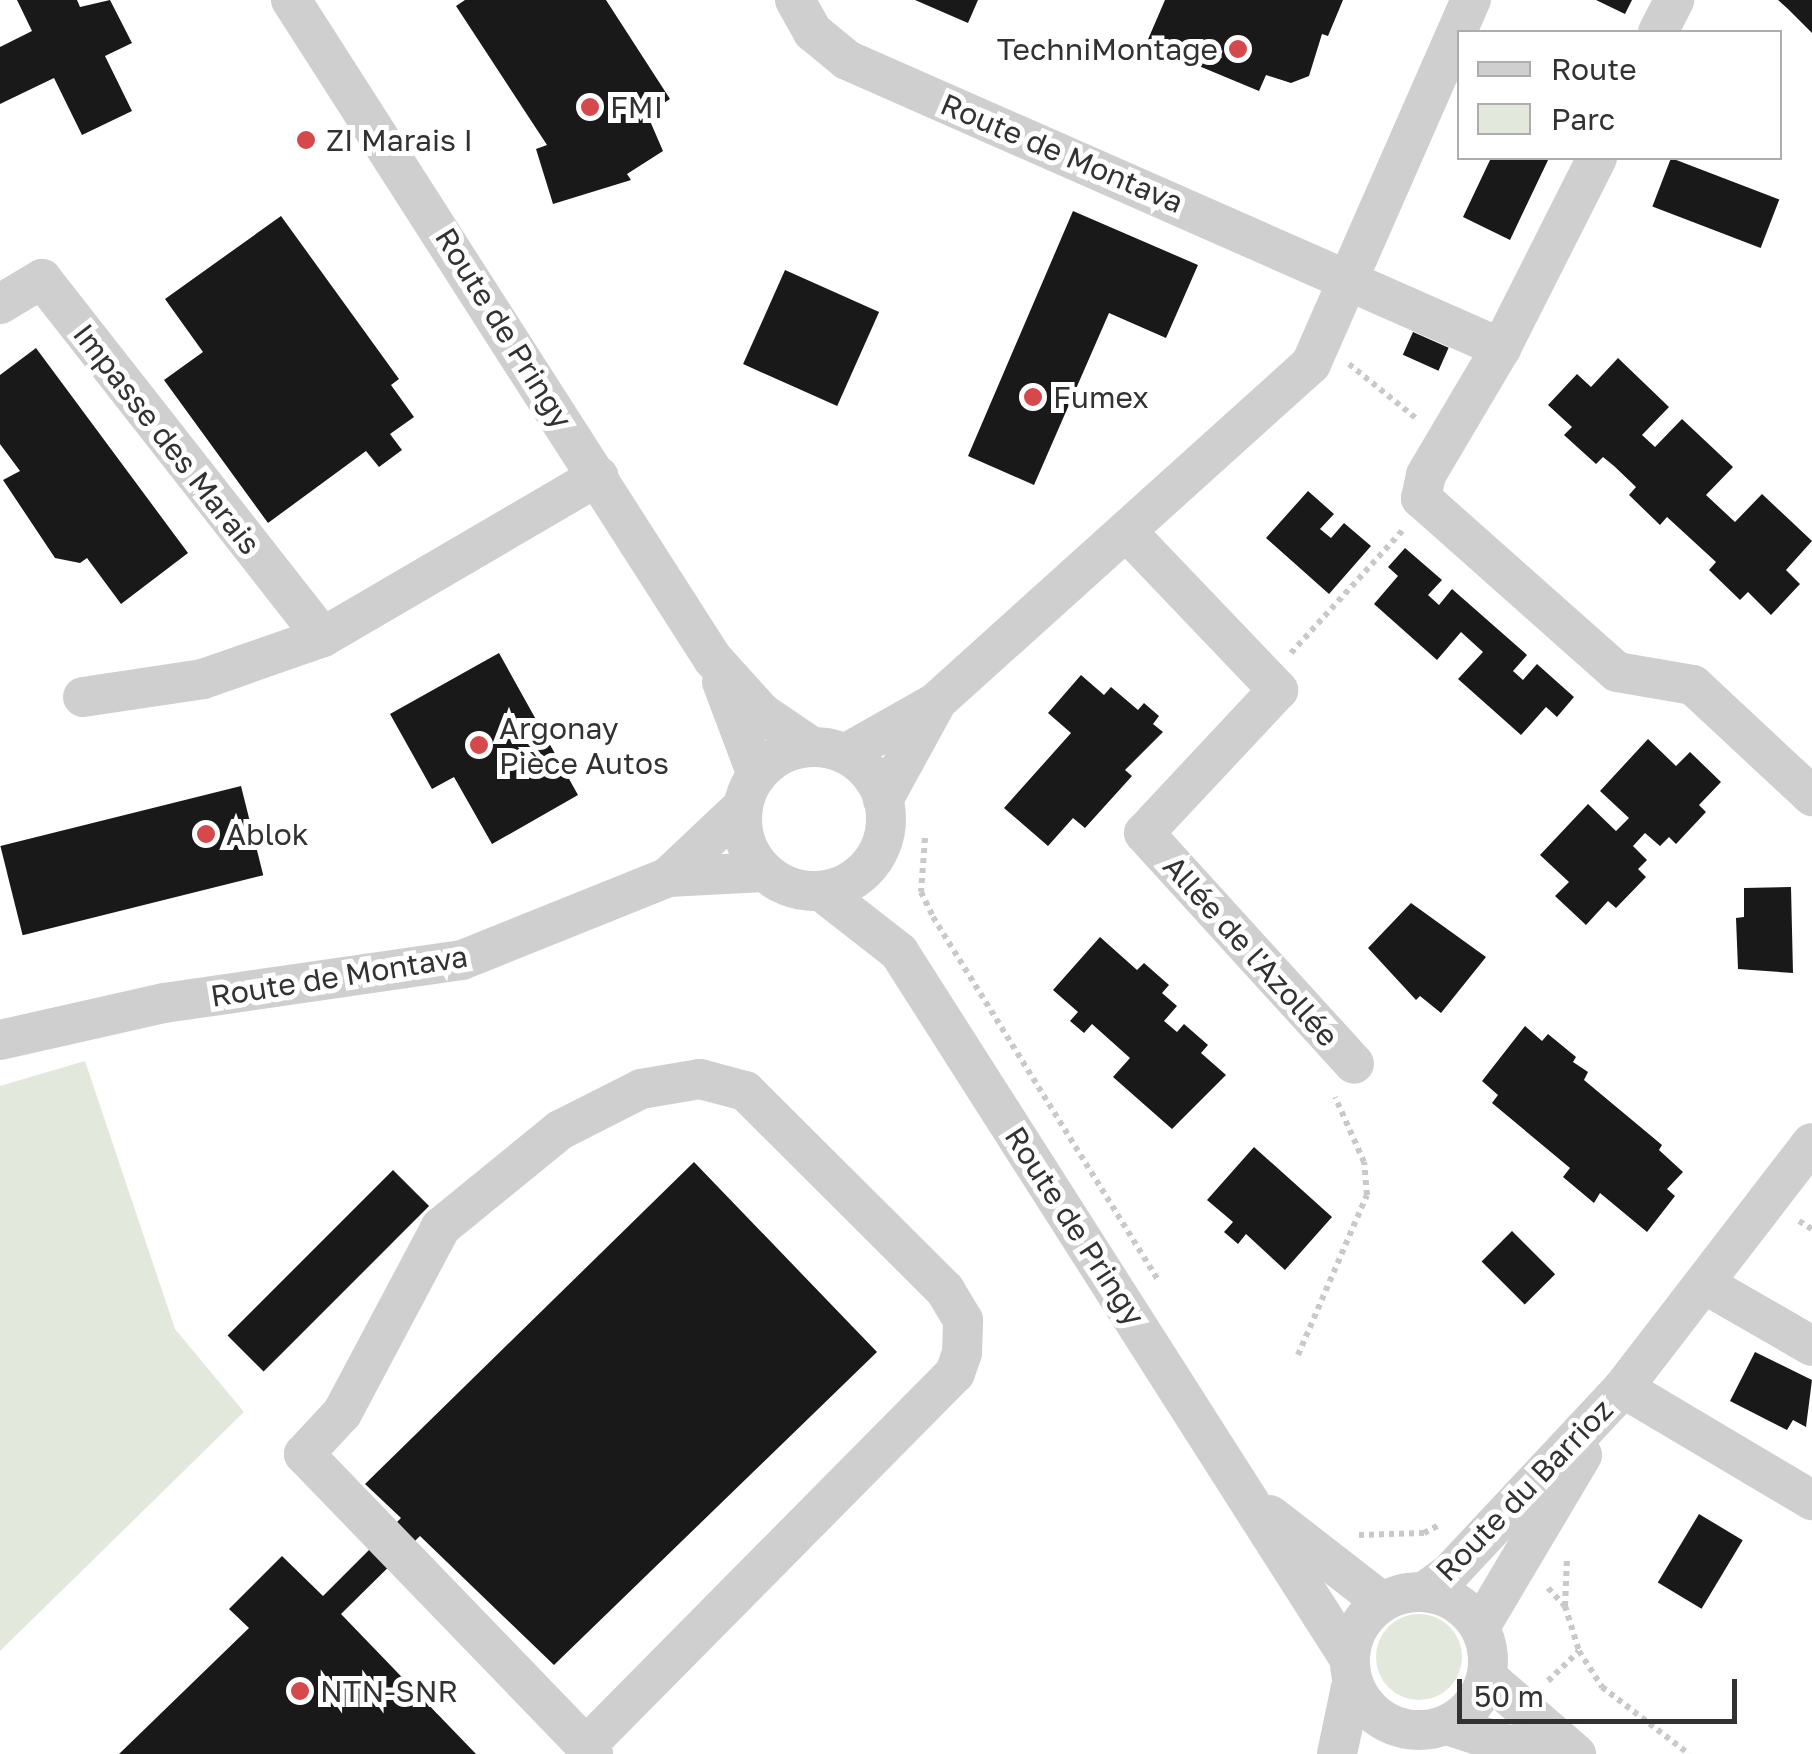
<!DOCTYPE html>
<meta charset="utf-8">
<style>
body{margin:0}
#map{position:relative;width:1812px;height:1754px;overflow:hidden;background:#fff;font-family:"Golos Text",sans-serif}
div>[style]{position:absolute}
.green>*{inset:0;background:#e2e8dc}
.round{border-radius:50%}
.building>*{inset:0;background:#191919;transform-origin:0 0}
.path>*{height:6px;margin-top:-3px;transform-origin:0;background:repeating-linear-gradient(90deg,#c9c9c9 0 5px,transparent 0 10px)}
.minor>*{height:40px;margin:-20px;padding:0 20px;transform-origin:20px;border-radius:20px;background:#cfcfcf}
.minor>.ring{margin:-20px;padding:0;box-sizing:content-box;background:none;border:40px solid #cfcfcf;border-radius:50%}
.dots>*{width:28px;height:28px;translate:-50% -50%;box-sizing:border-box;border:5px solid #fff;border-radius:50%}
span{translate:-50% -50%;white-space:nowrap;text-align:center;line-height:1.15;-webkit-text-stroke:10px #fff;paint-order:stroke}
.poi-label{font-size:30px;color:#323232}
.right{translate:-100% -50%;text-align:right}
.left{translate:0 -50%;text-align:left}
.street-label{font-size:30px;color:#323232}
.legend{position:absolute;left:1457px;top:30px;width:325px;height:130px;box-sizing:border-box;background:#fff;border:2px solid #adadad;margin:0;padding:12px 18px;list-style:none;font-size:30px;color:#323232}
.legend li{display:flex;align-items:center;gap:20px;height:50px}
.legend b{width:50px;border:2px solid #adadad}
.scale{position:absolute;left:1457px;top:1679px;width:280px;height:45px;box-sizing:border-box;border:5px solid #323232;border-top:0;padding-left:12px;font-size:30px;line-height:35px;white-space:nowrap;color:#323232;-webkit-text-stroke:8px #fff;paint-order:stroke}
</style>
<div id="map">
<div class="green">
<div style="clip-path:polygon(85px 1061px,175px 1329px,244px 1412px,0 1651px,0 1086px)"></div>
<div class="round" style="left:1376px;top:1614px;width:86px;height:86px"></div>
</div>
<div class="building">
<div style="clip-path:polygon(17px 0,77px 0,80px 7px,110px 0,132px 43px,105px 56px,132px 111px,82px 135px,54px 78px,0 104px,0 47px,32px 31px)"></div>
<div style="clip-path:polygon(465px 0,606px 0,670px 99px,647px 114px,663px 151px,627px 174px,631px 180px,553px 204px,536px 149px,547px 145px,456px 6px)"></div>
<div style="clip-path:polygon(915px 0,978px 0,968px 23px)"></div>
<div style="clip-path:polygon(1165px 0,1343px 0,1328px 36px,1322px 34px,1309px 76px,1291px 83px,1266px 75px,1259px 91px,1146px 44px)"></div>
<div style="clip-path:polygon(1596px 0,1632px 0,1625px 14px)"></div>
<div style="clip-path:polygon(1778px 0,1812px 0,1812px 33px,1788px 9px)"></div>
<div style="clip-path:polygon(307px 127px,317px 147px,306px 154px,294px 134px)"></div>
<div style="clip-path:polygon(1491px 158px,1549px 158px,1510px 240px,1463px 217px)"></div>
<div style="left:1671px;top:158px;width:116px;height:52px;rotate:21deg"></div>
<div style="clip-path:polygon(1073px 211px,1198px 265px,1166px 338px,1109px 313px,1034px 485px,968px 456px)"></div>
<div style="clip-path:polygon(281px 216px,399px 379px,391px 385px,414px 417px,390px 434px,402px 450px,379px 467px,366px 451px,268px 523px,164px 380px,203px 352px,165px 299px)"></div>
<div style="left:785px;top:270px;width:103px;height:103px;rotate:24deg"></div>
<div style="left:1413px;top:332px;width:39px;height:25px;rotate:24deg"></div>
<div style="clip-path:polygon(36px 348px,188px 553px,121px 604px,87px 558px,80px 563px,55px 558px,3px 480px,20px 471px,0 444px,0 375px)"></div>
<div style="clip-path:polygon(1618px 358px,1669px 407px,1642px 435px,1655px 447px,1682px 419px,1733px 467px,1706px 495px,1735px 522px,1762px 494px,1812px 541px,1786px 570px,1800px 584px,1771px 615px,1748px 592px,1740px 600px,1709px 570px,1716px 562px,1667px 517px,1660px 525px,1629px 495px,1636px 487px,1614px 466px,1603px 457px,1596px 464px,1564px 435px,1572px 427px,1548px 405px,1577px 374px,1591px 387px)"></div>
<div style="clip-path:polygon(1308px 491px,1334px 514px,1320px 529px,1331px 538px,1344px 523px,1371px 546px,1329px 594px,1266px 538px)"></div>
<div style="clip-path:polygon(1405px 548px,1442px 580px,1428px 595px,1439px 605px,1452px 589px,1527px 655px,1513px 671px,1523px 680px,1537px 664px,1574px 697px,1557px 717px,1546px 707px,1521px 735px,1458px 679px,1483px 652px,1461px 632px,1437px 660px,1374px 604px,1398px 576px,1388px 567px)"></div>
<div style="clip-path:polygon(499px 653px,578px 795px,492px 844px,454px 777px,432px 789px,390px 714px)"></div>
<div style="clip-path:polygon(1081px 675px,1104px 695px,1111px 687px,1138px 710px,1144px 703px,1159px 716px,1153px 724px,1163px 732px,1125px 770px,1132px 776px,1085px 828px,1073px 818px,1048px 846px,1004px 808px,1071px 733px,1048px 713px)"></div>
<div style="clip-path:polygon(1648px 739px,1676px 766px,1690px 752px,1721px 782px,1699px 805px,1706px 812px,1676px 844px,1669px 837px,1660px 846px,1645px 833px,1633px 846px,1647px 860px,1638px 869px,1646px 877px,1616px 908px,1608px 901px,1586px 925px,1555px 896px,1569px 882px,1540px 855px,1588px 804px,1616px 831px,1629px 818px,1600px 791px)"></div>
<div style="left:241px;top:786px;width:92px;height:248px;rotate:76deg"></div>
<div style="clip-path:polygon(1791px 887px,1793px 973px,1738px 969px,1736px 918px,1744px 917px,1744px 888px)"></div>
<div style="clip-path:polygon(1411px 903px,1486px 957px,1441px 1013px,1420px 996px,1416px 1000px,1368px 948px)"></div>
<div style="clip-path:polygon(1100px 937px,1137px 970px,1144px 963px,1169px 985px,1162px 993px,1177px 1006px,1164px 1021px,1177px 1032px,1184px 1024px,1208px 1045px,1201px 1053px,1226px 1075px,1172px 1129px,1113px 1077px,1130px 1058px,1092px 1024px,1084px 1033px,1070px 1021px,1078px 1012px,1053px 990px)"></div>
<div style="clip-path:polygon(1525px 1026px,1542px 1041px,1548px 1034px,1576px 1057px,1573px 1062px,1588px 1072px,1584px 1080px,1662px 1145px,1659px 1150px,1683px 1172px,1667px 1189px,1675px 1196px,1647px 1232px,1600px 1193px,1594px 1203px,1563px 1177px,1570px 1168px,1492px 1103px,1498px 1095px,1482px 1081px)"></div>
<div style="clip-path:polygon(1254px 1147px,1332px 1217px,1285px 1270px,1246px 1234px,1238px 1244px,1224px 1232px,1233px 1222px,1207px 1200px)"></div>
<div style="clip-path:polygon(694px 1162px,877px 1352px,554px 1665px,420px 1536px,341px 1614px,476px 1754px,119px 1754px,249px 1628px,229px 1609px,282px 1556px,323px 1596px,401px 1518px,365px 1484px)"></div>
<div style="left:393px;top:1170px;width:51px;height:234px;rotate:45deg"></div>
<div style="left:1512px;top:1231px;width:61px;height:43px;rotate:45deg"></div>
<div style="clip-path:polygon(1755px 1352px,1812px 1380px,1806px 1427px,1793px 1420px,1787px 1430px,1730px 1401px)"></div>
<div style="left:1699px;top:1514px;width:51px;height:80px;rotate:31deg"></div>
</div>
<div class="path">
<div style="left:1349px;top:364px;width:87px;rotate:39deg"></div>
<div style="left:1291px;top:653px;width:168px;rotate:-47.7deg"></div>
<div style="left:925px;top:838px;width:54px;rotate:94.2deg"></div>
<div style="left:921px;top:892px;width:28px;rotate:64deg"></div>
<div style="left:933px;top:917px;width:427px;rotate:58.2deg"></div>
<div style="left:1799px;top:1221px;width:15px;rotate:32deg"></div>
<div style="left:1298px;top:1355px;width:174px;rotate:-66.7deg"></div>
<div style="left:1367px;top:1195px;width:33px;rotate:-95deg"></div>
<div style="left:1364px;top:1162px;width:71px;rotate:-114deg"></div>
<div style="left:1359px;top:1535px;width:65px;rotate:-1.8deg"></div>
<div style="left:1424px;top:1533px;width:17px;rotate:-28deg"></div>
<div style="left:1548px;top:1588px;width:25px;rotate:47deg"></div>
<div style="left:1565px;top:1606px;width:47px;rotate:72.7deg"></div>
<div style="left:1579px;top:1651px;width:43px;rotate:57.4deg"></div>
<div style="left:1602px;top:1687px;width:110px;rotate:37.6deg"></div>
<div style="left:1565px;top:1606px;width:47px;rotate:-87.6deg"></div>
<div style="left:1548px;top:1681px;width:43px;rotate:-44.1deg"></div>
</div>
<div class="minor">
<div style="left:291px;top:0;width:783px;rotate:57.37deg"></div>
<div style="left:713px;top:659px;width:73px;rotate:47.8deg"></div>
<div style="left:762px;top:713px;width:60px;rotate:34.2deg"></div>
<div style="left:795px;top:0;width:37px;rotate:61deg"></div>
<div style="left:813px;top:32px;width:44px;rotate:39.5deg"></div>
<div style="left:847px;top:60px;width:715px;rotate:23.77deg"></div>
<div style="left:1501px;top:348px;width:147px;rotate:120.6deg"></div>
<div style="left:1426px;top:475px;width:24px;rotate:102deg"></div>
<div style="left:1421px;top:498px;width:262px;rotate:41.6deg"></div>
<div style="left:1617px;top:672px;width:77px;rotate:9.7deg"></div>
<div style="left:1693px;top:685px;width:163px;rotate:43deg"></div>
<div style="left:1658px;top:32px;width:36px;rotate:-63deg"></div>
<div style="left:0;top:304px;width:49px;rotate:-30.8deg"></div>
<div style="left:42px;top:279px;width:455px;rotate:51.9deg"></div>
<div style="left:1501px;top:348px;width:213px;rotate:-63.2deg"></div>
<div style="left:1127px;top:532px;width:219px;rotate:46.3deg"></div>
<div style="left:1278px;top:690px;width:196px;rotate:133.1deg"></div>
<div style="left:1144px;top:833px;width:312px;rotate:47.7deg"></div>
<div style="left:722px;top:682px;width:99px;rotate:69.4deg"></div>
<div style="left:83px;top:697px;width:121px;rotate:-8.5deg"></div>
<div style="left:203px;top:679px;width:127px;rotate:-19.3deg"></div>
<div style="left:323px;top:637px;width:319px;rotate:-30.3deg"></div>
<div class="ring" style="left:742px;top:747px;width:104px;height:104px"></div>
<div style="left:845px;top:754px;width:103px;rotate:-29.5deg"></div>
<div style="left:935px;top:703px;width:506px;rotate:-42.04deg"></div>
<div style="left:1311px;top:364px;width:398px;rotate:-66.3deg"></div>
<div style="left:883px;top:800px;width:106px;rotate:-61.3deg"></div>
<div style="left:668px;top:877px;width:102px;rotate:-43.4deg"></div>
<div style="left:821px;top:891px;width:99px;rotate:38deg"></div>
<div style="left:899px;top:952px;width:837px;rotate:57.49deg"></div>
<div style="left:0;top:1040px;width:168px;rotate:-12.7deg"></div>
<div style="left:164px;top:1003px;width:301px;rotate:-8.2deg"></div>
<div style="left:462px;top:960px;width:222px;rotate:-21.9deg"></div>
<div style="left:668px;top:877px;width:96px;rotate:-3deg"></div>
<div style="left:1706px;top:1285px;width:122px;rotate:29.9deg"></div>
<div style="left:1623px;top:1388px;width:220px;rotate:30.7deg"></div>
<div style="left:1270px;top:1515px;width:142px;rotate:37.8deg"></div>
<div class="ring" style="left:1350px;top:1592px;width:98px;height:98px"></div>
<div style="left:1424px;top:1592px;width:32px;rotate:-36deg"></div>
<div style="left:1450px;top:1573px;width:253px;rotate:-46.9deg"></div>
<div style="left:1623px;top:1388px;width:309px;rotate:-52.4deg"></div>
<div style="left:1480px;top:1627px;width:200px;rotate:-59.3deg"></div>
<div style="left:1487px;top:1677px;width:118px;rotate:40.9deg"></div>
<div style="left:1447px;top:1725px;width:94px;rotate:18deg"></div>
<div style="left:586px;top:1746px;width:525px;rotate:-45.31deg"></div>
<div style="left:955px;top:1373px;width:21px;rotate:-71deg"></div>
<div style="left:962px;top:1353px;width:33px;rotate:-88deg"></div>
<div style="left:963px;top:1320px;width:35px;rotate:-121deg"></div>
<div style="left:945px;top:1290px;width:282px;rotate:-135.1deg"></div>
<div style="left:745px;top:1091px;width:47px;rotate:-165.1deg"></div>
<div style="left:700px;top:1079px;width:60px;rotate:170.4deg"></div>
<div style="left:641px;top:1089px;width:91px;rotate:153.2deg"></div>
<div style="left:560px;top:1130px;width:154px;rotate:140.8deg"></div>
<div style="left:441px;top:1227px;width:211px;rotate:118deg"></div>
<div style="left:342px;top:1413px;width:56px;rotate:132.8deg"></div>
<div style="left:304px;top:1454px;width:406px;rotate:46deg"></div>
<div style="left:586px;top:1746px;width:11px;rotate:49deg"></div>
<div style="left:1337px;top:1754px;width:74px;rotate:-78.2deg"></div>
</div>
<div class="dots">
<div style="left:1238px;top:49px;background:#d5484b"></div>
<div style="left:590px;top:107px;background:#d5484b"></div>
<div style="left:306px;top:140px;background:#d5484b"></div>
<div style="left:1033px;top:397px;background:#d5484b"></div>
<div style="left:479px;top:745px;background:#d5484b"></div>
<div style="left:206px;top:834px;background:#d5484b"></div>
<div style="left:300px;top:1691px;background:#d5484b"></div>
</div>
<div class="poi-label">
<span class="right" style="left:1218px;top:49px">TechniMontage</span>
<span class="left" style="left:610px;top:107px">FMI</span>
<span class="left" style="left:326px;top:140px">ZI Marais I</span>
<span class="left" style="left:1053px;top:397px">Fumex</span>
<span class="left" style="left:499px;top:745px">Argonay<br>Pièce Autos</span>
<span class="left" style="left:226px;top:834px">Ablok</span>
<span class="left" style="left:320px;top:1691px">NTN-SNR</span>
</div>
<div class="street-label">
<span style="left:1062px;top:153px;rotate:23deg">Route de Montava</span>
<span style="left:504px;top:328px;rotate:58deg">Route de Pringy</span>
<span style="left:167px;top:439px;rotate:52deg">Impasse des Marais</span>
<span style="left:1251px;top:951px;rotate:48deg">Allée de l'Azollée</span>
<span style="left:339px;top:976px;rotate:-9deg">Route de Montava</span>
<span style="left:1075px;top:1226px;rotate:57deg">Route de Pringy</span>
<span style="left:1524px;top:1490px;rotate:-46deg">Route du Barrioz</span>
</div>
<ul class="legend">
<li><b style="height:12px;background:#cfcfcf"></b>Route</li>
<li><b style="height:28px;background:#e2e8dc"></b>Parc</li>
</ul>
<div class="scale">50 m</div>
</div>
